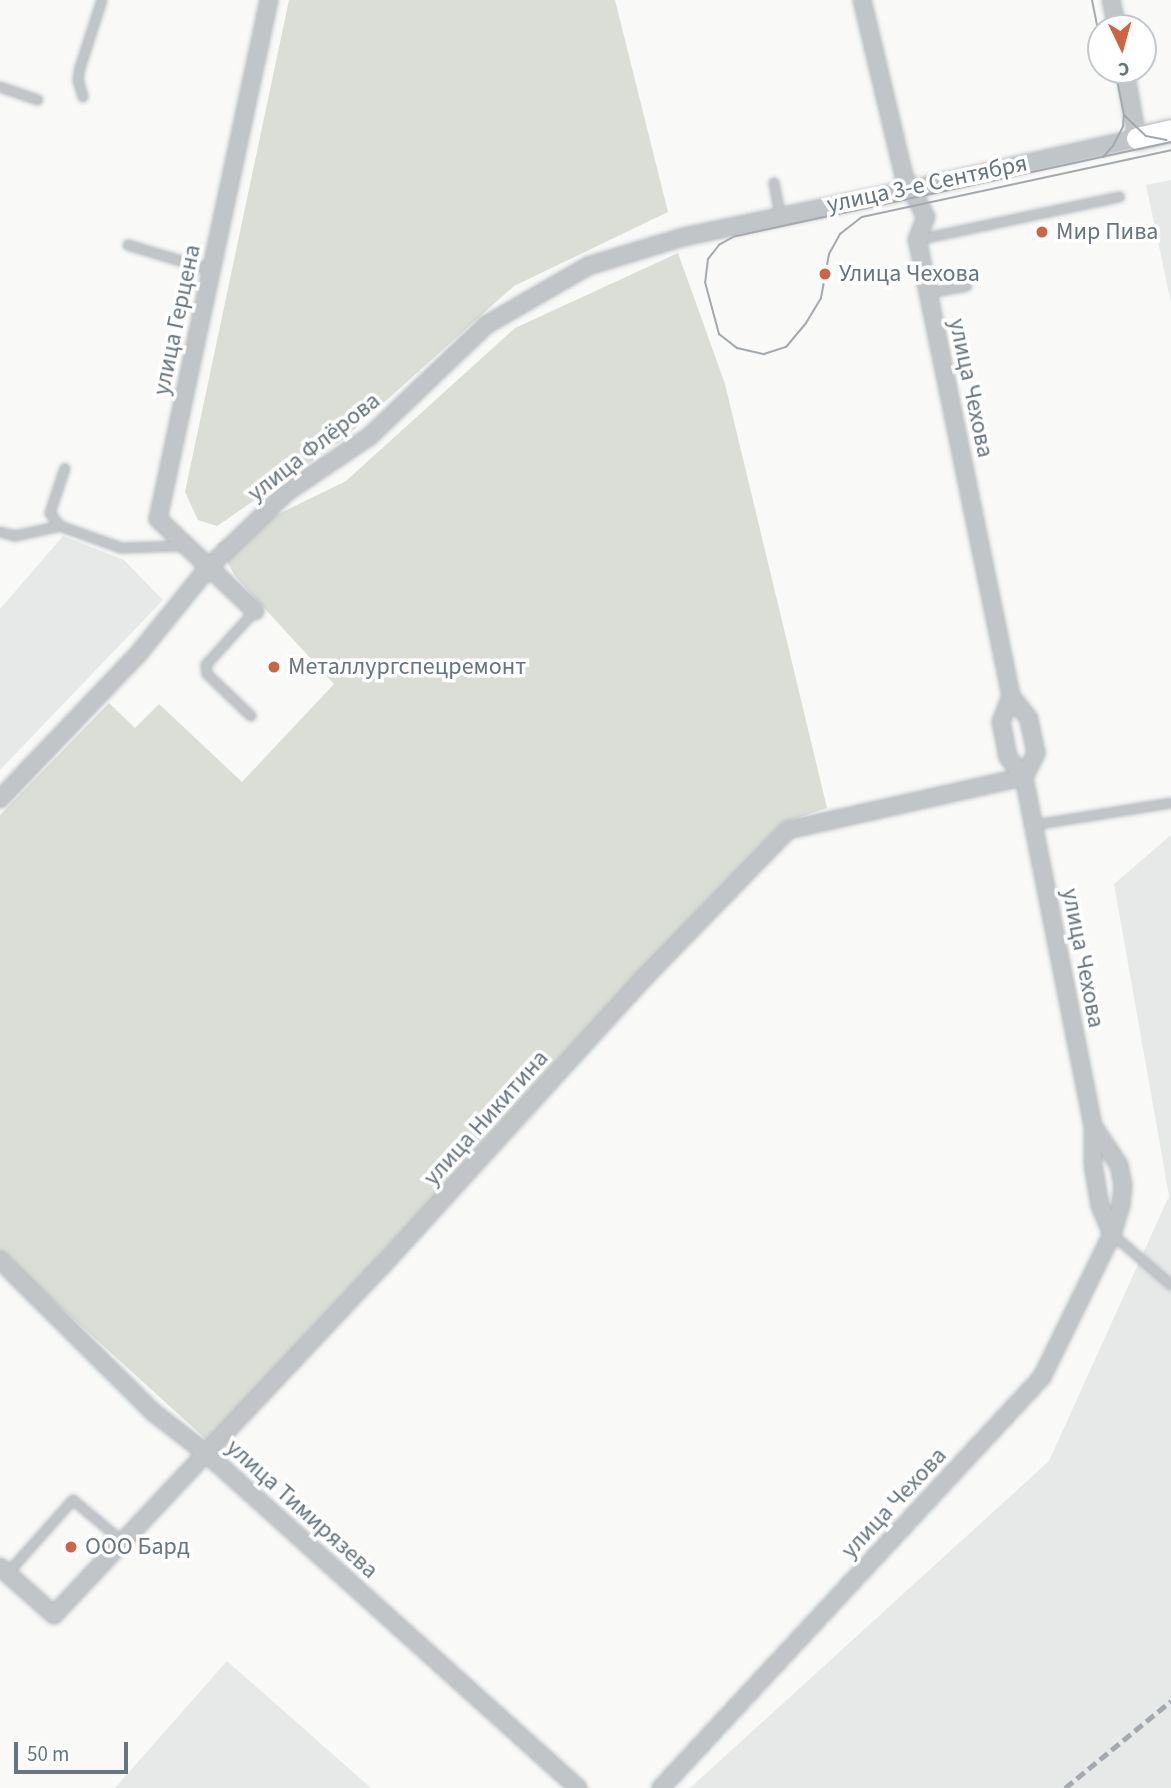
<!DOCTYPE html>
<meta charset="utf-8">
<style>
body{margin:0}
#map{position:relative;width:1171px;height:1788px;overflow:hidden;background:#f9f9f8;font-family:"Source Sans 3",sans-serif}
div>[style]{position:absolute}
.built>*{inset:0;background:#e7e8e8}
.green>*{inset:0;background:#daded7}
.roads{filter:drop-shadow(0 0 2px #b4b9bd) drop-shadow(0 0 2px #b4b9bd)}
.lane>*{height:8px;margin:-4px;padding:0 4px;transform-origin:4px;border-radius:4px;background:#c1c5c8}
.street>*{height:16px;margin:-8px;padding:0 8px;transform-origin:8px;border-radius:8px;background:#c1c5c8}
.secondary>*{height:21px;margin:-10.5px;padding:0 10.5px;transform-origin:10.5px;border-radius:10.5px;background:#fff}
.tram>*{height:2px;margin:-1px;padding:0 1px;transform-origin:1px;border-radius:1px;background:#a3a9ae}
.rail>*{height:4.5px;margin-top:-2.25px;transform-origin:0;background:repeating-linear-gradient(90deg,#a3a9ae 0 10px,transparent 0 15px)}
.dots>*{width:19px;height:19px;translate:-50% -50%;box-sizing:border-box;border:4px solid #fff;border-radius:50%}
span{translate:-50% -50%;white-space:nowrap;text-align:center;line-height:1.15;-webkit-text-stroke:7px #fff;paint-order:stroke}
.street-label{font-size:24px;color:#67757f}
.poi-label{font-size:24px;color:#67757f}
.left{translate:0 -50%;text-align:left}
.north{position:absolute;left:1087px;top:14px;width:70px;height:70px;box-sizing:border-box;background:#fff;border:2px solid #c2c8cc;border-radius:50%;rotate:175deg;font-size:19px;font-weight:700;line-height:28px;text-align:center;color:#67757f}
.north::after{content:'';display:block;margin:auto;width:24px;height:32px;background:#cf6342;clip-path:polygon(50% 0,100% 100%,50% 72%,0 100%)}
.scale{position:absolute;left:14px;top:1742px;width:114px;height:32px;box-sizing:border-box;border:4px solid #67757f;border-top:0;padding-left:9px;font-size:21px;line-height:24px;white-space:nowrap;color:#67757f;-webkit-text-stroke:5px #fff;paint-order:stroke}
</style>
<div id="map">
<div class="built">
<div style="clip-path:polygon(1171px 180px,1171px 303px,1146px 185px)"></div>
<div style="clip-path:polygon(63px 536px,124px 560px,163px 600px,0 770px,0 609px)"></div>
<div style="clip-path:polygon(1171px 835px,1171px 1788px,690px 1788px,1049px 1461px,1169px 1196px,1114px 884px)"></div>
<div style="clip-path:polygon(227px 1661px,371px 1788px,115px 1788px)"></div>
</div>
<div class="green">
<div style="clip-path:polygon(289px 0,615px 0,668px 212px,514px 286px,341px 441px,217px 526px,198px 520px,185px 492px)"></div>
<div style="clip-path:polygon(678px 253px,725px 384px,827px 808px,782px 823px,208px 1441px,0 1252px,0 815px,109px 703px,135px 728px,159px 704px,242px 782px,334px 684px,235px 576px,217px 544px,346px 481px,515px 328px)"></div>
</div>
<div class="roads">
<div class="lane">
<div style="left:0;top:87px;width:40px;rotate:18.9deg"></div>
<div style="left:83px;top:97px;width:18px;rotate:-106deg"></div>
<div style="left:78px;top:80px;width:12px;rotate:-81deg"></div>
<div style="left:80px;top:68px;width:71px;rotate:-72.1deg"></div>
<div style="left:774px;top:183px;width:33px;rotate:79deg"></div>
<div style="left:917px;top:240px;width:207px;rotate:-12deg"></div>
<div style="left:128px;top:245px;width:87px;rotate:16.8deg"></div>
<div style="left:928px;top:293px;width:39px;rotate:-10deg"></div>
<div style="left:60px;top:526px;width:16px;rotate:-128deg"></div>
<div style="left:50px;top:513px;width:47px;rotate:-71.6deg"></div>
<div style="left:0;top:532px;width:16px;rotate:15deg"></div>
<div style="left:15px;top:536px;width:46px;rotate:-12.5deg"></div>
<div style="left:60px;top:526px;width:65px;rotate:19.8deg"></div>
<div style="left:121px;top:548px;width:64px;rotate:-1.8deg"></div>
<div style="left:251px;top:716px;width:61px;rotate:-136.3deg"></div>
<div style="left:207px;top:674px;width:9px;rotate:-96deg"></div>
<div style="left:206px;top:665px;width:73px;rotate:-47.8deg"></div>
<div style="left:1034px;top:825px;width:139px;rotate:-9.1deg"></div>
<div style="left:1112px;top:1234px;width:78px;rotate:40.8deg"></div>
<div style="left:7px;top:1574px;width:99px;rotate:-48.3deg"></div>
<div style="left:73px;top:1500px;width:65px;rotate:40deg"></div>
</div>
<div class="street">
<div style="left:1111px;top:0;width:29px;rotate:78deg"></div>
<div style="left:255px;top:611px;width:134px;rotate:-136.5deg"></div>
<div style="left:158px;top:519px;width:531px;rotate:-77.93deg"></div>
<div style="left:0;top:799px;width:202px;rotate:-46.4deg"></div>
<div style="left:139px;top:653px;width:108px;rotate:-51deg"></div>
<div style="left:207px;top:569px;width:111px;rotate:-43.9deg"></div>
<div style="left:287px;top:492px;width:100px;rotate:-34deg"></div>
<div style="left:370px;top:436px;width:161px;rotate:-43.7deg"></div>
<div style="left:486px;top:325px;width:118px;rotate:-30deg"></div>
<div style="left:588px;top:266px;width:99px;rotate:-17deg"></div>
<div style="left:683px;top:237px;width:235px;rotate:-11.8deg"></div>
<div style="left:913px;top:189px;width:230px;rotate:-12.8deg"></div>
<div style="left:1137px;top:138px;width:69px;rotate:-100deg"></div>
<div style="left:1093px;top:1126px;width:47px;rotate:56.3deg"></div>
<div style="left:1119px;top:1165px;width:21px;rotate:79deg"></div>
<div style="left:1123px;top:1186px;width:19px;rotate:96deg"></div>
<div style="left:1121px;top:1205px;width:30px;rotate:107deg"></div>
<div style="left:0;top:1260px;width:216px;rotate:44.8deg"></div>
<div style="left:153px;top:1412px;width:68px;rotate:37.9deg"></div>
<div style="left:207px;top:1454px;width:499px;rotate:42deg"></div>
<div style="left:0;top:1567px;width:72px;rotate:41.6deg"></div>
<div style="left:54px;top:1615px;width:480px;rotate:-46.8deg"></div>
<div style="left:383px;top:1265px;width:392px;rotate:-47.7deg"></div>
<div style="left:647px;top:975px;width:202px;rotate:-45.8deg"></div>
<div style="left:788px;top:830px;width:242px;rotate:-12.7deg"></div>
<div style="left:1024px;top:777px;width:27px;rotate:-63deg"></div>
<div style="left:1036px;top:753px;width:35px;rotate:-102deg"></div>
<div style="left:1029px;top:719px;width:29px;rotate:-128deg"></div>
<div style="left:661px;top:1788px;width:560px;rotate:-47.17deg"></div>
<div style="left:1042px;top:1377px;width:159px;rotate:-63.9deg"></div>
<div style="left:1112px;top:1234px;width:30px;rotate:-113deg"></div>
<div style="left:1100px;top:1206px;width:43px;rotate:-99.5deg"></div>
<div style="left:1093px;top:1164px;width:38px;rotate:-90deg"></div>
<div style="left:1093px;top:1126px;width:356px;rotate:-101.2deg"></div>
<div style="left:1024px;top:777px;width:26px;rotate:-129deg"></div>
<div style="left:1008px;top:757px;width:36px;rotate:-101deg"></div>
<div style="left:1001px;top:722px;width:28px;rotate:-69deg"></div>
<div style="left:1011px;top:696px;width:466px;rotate:-101.6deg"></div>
<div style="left:917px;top:240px;width:25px;rotate:-69deg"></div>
<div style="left:926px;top:217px;width:47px;rotate:-118.2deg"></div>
<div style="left:904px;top:176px;width:181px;rotate:-103.4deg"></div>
</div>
<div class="secondary">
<div style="left:1137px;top:138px;width:35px;rotate:-13deg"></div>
</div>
</div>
<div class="tram">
<div style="left:1092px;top:0;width:46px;rotate:78.7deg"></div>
<div style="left:1124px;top:115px;width:30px;rotate:44deg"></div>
<div style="left:1146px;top:136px;width:21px;rotate:11deg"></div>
<div style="left:1171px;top:142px;width:446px;rotate:167.8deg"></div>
<div style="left:735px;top:236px;width:18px;rotate:151deg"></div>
<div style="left:719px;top:245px;width:18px;rotate:128deg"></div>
<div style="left:708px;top:259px;width:23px;rotate:97deg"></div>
<div style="left:705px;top:282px;width:54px;rotate:74.9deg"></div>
<div style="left:719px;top:334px;width:23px;rotate:38deg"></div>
<div style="left:737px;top:348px;width:28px;rotate:13deg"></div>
<div style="left:764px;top:354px;width:23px;rotate:-18deg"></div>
<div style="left:786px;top:347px;width:31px;rotate:-50deg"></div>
<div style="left:806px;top:323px;width:29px;rotate:-59deg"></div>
<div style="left:821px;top:298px;width:45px;rotate:-79.7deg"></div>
<div style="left:829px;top:254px;width:23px;rotate:-61deg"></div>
<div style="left:840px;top:234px;width:28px;rotate:-38deg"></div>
<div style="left:862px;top:217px;width:316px;rotate:-12.2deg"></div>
<div style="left:1103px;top:157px;width:15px;rotate:-48deg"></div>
<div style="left:1113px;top:146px;width:22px;rotate:-63deg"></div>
<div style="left:1123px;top:126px;width:11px;rotate:-85deg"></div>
<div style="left:1124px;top:115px;width:46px;rotate:-101.3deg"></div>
</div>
<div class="rail">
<div style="left:1065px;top:1788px;width:137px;rotate:-39.4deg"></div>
</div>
<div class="dots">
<div style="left:1042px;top:232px;background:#cf6342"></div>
<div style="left:825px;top:274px;background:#cf6342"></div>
<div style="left:274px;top:667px;background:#cf6342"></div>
<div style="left:71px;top:1547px;background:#cf6342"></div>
</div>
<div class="street-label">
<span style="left:927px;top:184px;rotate:-12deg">улица 3-е Сентября</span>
<span style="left:177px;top:320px;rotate:-78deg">улица Герцена</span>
<span style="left:971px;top:388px;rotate:78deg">улица Чехова</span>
<span style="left:314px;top:447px;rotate:-38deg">улица Флёрова</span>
<span style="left:1083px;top:958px;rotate:79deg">улица Чехова</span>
<span style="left:486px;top:1118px;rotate:-48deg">улица Никитина</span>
<span style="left:894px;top:1503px;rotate:-47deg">улица Чехова</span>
<span style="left:302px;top:1509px;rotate:42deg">улица Тимирязева</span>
</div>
<div class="poi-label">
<span class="left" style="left:1056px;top:232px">Мир Пива</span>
<span class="left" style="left:839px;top:274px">Улица Чехова</span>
<span class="left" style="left:288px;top:667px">Металлургспецремонт</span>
<span class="left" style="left:85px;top:1547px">ООО Бард</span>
</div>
<div class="north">С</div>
<div class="scale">50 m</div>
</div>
